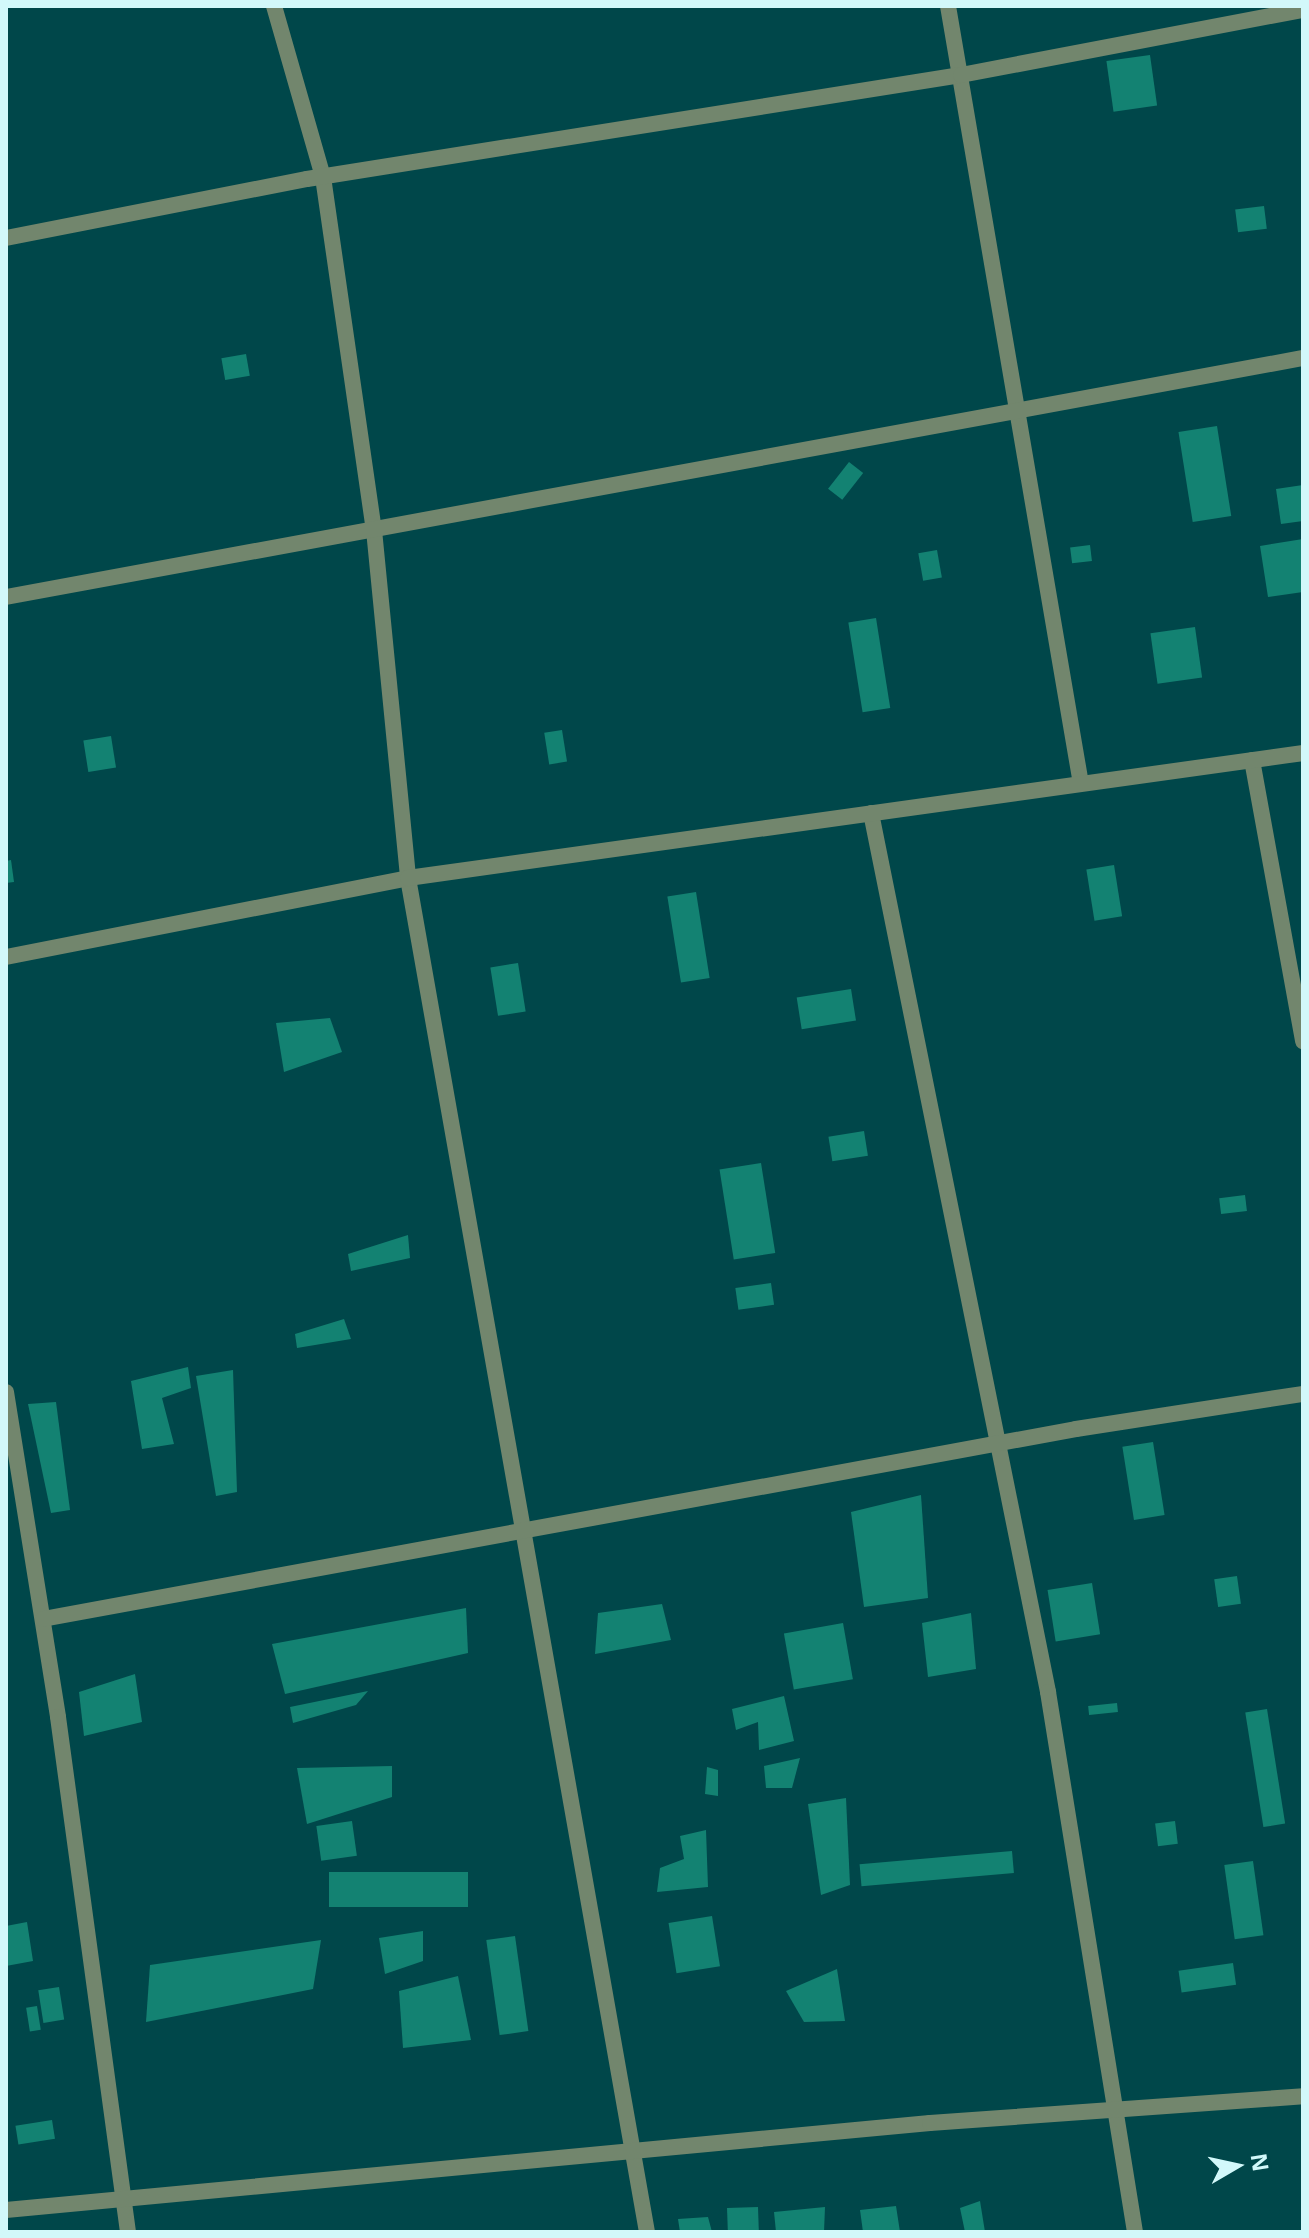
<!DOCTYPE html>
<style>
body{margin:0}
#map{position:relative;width:1309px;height:2238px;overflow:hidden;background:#00474a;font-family:"Noto Sans",sans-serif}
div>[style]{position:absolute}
.building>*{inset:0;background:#138272;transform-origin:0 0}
.street>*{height:16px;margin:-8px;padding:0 8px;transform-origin:8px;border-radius:8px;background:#72866d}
span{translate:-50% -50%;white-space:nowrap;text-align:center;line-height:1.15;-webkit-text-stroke:6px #00474a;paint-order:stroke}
.frame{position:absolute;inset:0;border:8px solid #d2f8fa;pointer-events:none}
.north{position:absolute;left:1197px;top:2126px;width:80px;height:80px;-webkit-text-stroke:6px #00474a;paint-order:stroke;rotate:81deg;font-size:22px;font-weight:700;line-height:32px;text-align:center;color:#d2f8fa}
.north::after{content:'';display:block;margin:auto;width:28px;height:36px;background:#d2f8fa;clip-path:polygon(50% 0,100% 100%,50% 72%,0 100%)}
</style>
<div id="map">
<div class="building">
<div style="left:1150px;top:55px;width:51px;height:44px;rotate:82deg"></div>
<div style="left:1264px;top:206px;width:23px;height:29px;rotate:83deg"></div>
<div style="left:246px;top:354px;width:22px;height:25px;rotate:80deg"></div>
<div style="left:1217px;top:426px;width:91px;height:39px;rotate:81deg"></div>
<div style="left:849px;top:462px;width:18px;height:34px;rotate:38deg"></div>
<div style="clip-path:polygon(1303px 485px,1303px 521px,1281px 524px,1276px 489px)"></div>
<div style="clip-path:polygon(1303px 539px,1303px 592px,1268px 597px,1260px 546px)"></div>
<div style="left:1090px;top:545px;width:16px;height:20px;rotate:83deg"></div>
<div style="left:937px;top:550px;width:28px;height:19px;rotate:80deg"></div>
<div style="left:876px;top:618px;width:91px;height:28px;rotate:81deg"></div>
<div style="left:1195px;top:627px;width:51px;height:45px;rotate:82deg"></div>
<div style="left:562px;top:730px;width:32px;height:18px;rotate:81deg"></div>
<div style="left:111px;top:736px;width:32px;height:28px;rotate:81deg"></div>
<div style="clip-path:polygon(11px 860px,14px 882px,6px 883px,6px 861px)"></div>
<div style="left:1114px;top:865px;width:52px;height:28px;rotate:81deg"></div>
<div style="left:696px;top:892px;width:87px;height:29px;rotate:81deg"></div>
<div style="left:518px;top:963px;width:49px;height:28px;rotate:81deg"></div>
<div style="left:851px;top:989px;width:32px;height:55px;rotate:81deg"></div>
<div style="clip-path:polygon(330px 1018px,342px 1052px,284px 1072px,276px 1023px)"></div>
<div style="left:864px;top:1131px;width:25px;height:36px;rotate:81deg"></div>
<div style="left:761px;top:1163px;width:91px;height:42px;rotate:81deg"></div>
<div style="left:1245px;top:1195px;width:16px;height:26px;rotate:83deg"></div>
<div style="clip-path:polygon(408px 1235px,410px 1258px,351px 1271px,348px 1254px)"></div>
<div style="left:771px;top:1283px;width:22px;height:36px;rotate:82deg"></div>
<div style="clip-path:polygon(344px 1319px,351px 1339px,297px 1348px,295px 1334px)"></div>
<div style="clip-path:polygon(188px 1367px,191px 1388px,162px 1398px,174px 1444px,142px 1449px,131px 1381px)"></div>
<div style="clip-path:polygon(233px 1370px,237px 1492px,216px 1496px,196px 1376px)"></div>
<div style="clip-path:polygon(56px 1402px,70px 1510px,51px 1513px,28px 1404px)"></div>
<div style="left:1153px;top:1442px;width:74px;height:31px;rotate:81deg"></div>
<div style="clip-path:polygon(921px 1495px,928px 1598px,864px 1607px,851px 1512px)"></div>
<div style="left:1237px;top:1576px;width:28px;height:23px;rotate:82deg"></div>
<div style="left:1092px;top:1583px;width:52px;height:45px;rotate:81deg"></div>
<div style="clip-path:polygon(662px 1604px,671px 1640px,595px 1654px,598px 1613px)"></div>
<div style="clip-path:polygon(466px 1608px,468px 1653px,285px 1694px,272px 1644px)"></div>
<div style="clip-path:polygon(971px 1613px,976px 1669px,928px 1677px,922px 1623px)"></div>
<div style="left:843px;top:1623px;width:57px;height:60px;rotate:80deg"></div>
<div style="clip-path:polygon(135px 1674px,142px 1722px,84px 1736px,79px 1692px)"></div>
<div style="clip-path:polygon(368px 1691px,356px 1705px,293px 1723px,290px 1707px)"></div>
<div style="clip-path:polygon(784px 1696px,794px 1741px,759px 1750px,758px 1722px,736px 1730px,732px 1709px)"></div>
<div style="left:1117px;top:1703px;width:9px;height:29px;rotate:84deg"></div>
<div style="left:1267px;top:1709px;width:116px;height:22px;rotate:81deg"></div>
<div style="clip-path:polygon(800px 1758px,792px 1788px,766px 1788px,764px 1766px)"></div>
<div style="clip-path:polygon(392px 1766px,392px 1797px,307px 1824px,297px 1768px)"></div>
<div style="clip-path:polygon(707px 1767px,718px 1770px,718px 1796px,705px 1794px)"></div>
<div style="clip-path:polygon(846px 1798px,850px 1885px,821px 1895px,808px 1804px)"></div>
<div style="left:352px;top:1821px;width:35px;height:36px;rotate:82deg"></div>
<div style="left:1175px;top:1821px;width:23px;height:20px;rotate:83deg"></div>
<div style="clip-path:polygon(706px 1830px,708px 1887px,657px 1892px,660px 1868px,684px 1859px,680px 1836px)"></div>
<div style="left:1012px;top:1851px;width:22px;height:153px;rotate:85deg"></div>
<div style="left:1253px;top:1861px;width:75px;height:29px;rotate:82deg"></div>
<div style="left:468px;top:1872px;width:35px;height:139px;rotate:90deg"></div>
<div style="left:712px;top:1916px;width:51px;height:44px;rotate:81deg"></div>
<div style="clip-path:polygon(27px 1922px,33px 1961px,6px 1966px,6px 1926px)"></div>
<div style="clip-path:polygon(423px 1931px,423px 1961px,385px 1974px,379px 1938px)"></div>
<div style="left:515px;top:1936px;width:96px;height:29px;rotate:82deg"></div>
<div style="clip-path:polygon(321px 1940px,313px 1989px,146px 2022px,150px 1965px)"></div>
<div style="left:1233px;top:1963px;width:22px;height:55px;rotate:82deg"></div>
<div style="clip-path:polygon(837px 1969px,845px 2021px,804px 2022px,786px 1991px)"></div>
<div style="clip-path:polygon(458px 1976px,471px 2040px,403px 2048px,399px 1991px)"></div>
<div style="left:59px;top:1987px;width:33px;height:21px;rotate:81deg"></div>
<div style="left:37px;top:2006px;width:24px;height:11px;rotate:81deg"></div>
<div style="left:52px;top:2120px;width:19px;height:37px;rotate:81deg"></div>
<div style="clip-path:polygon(980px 2201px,985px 2232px,965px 2232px,960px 2208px)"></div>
<div style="clip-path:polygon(896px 2206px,900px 2232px,863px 2232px,860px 2210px)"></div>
<div style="left:758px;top:2207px;width:25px;height:31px;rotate:88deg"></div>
<div style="clip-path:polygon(825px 2207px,824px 2232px,776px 2232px,774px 2212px)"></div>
<div style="clip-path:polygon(708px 2217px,712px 2232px,680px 2232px,678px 2219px)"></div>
</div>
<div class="street">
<div style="left:274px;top:6px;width:178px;rotate:74deg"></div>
<div style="left:323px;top:177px;width:357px;rotate:81.8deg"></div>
<div style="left:374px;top:530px;width:350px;rotate:84.4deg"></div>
<div style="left:408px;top:878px;width:1375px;rotate:79.99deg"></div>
<div style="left:948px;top:6px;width:789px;rotate:80.3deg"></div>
<div style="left:6px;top:238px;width:307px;rotate:-11.1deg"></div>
<div style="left:307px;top:179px;width:662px;rotate:-9.04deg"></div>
<div style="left:961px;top:75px;width:348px;rotate:-10.8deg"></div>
<div style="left:6px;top:597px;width:1319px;rotate:-10.44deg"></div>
<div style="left:1252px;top:760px;width:286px;rotate:79.7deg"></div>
<div style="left:871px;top:813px;width:897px;rotate:78.61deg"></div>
<div style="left:1048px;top:1692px;width:547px;rotate:80.85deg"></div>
<div style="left:6px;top:957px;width:410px;rotate:-11.1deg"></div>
<div style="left:408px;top:878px;width:904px;rotate:-7.95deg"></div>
<div style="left:6px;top:1392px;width:329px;rotate:80.9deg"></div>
<div style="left:58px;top:1717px;width:520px;rotate:82.26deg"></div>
<div style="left:43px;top:1619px;width:1050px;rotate:-10.42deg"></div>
<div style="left:1076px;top:1429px;width:230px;rotate:-8.8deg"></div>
<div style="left:6px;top:2210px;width:928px;rotate:-5.38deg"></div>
<div style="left:930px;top:2123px;width:374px;rotate:-4.1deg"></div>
</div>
<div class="frame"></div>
<div class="north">N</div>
</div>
